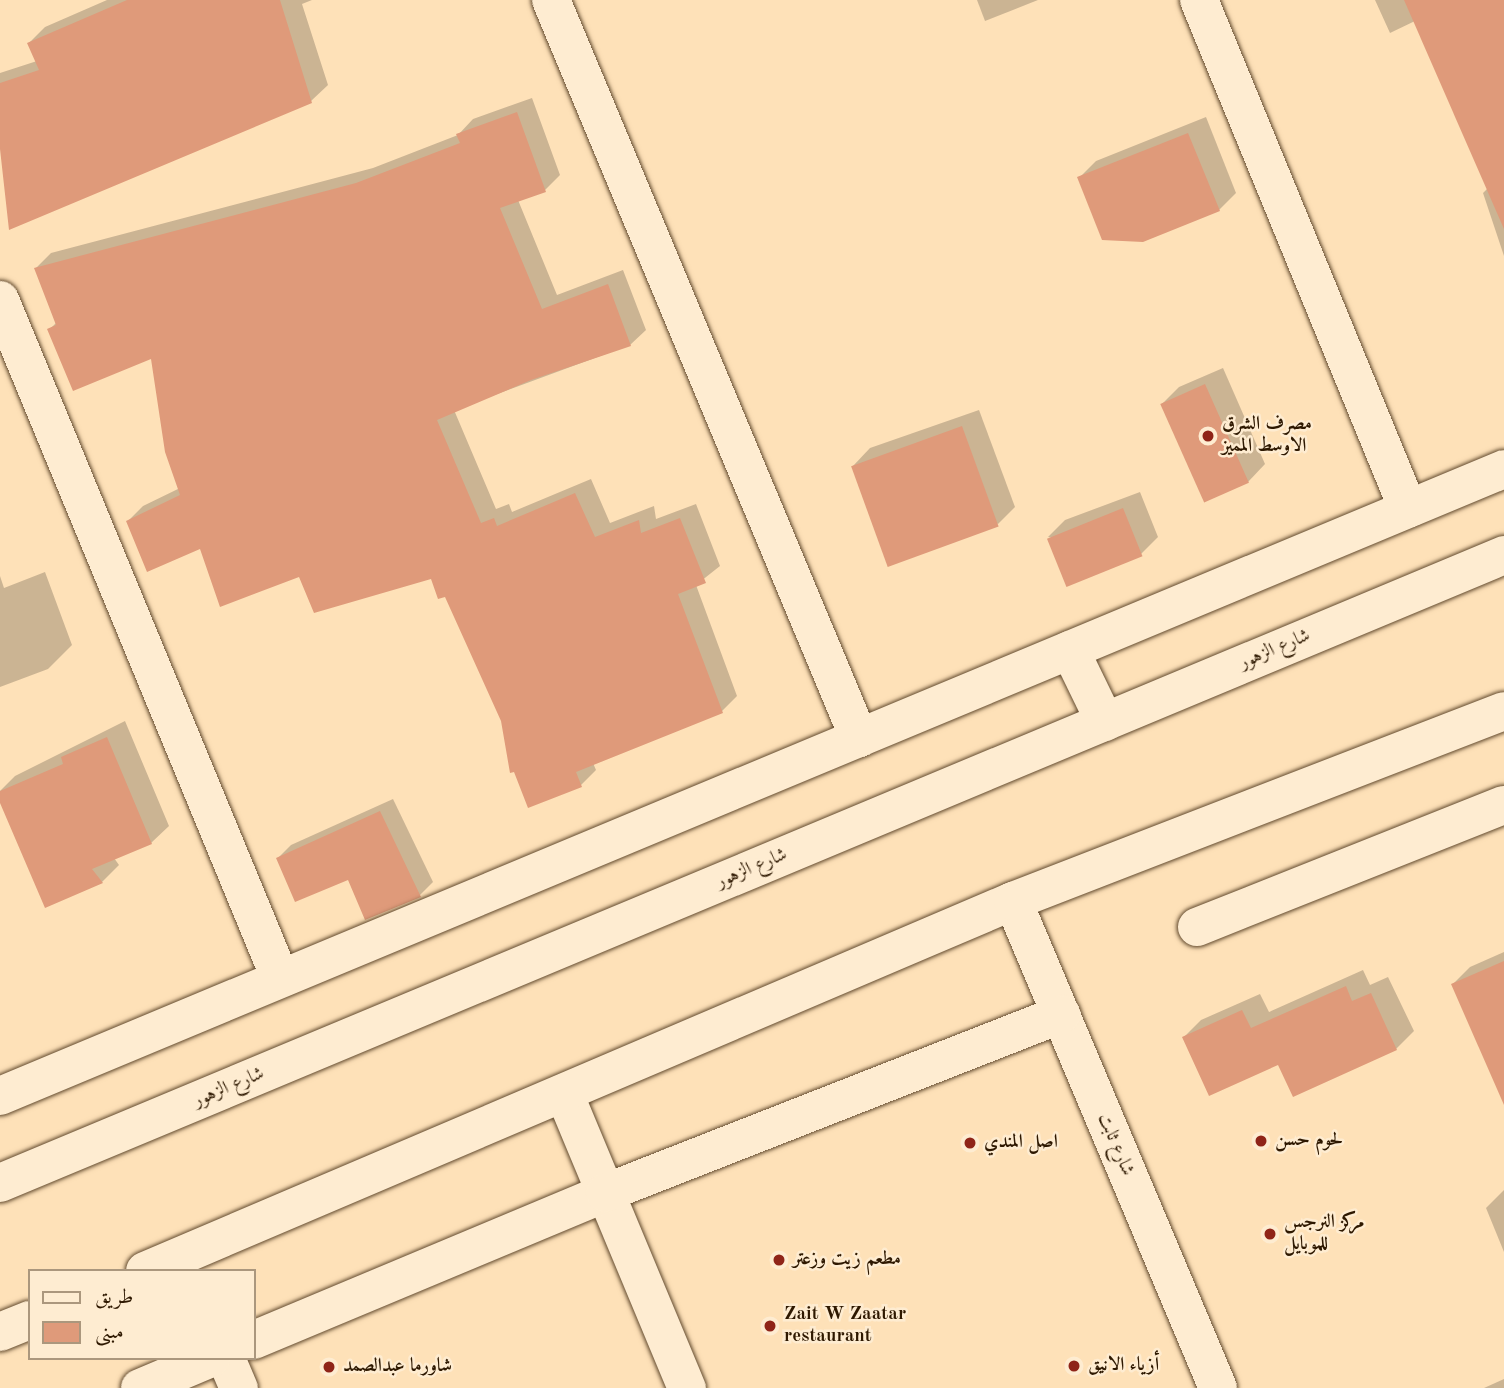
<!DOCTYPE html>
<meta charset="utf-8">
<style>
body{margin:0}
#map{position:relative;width:1504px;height:1388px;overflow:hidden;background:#fee1b8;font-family:"Old Standard TT",Amiri,serif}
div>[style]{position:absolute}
.shadow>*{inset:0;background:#0003}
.building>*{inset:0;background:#df9a7a;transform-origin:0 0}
.roads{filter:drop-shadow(0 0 2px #624a2e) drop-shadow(0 0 2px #624a2e)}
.street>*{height:38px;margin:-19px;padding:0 19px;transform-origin:19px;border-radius:19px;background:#feecd1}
.secondary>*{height:38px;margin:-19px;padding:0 19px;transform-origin:19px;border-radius:19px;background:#feecd1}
.dots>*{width:19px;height:19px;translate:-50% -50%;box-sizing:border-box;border:4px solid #feecd1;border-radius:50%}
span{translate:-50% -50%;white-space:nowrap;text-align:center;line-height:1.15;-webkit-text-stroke:5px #feecd1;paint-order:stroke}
.poi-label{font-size:19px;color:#2e1800;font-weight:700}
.left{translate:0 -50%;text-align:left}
.street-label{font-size:19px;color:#2e1800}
.legend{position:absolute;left:28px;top:1269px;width:228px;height:91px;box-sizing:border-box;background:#feecd1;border:2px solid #ab977d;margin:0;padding:9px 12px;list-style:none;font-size:21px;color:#2e1800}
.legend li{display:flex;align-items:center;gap:14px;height:35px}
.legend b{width:35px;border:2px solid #ab977d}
</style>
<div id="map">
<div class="shadow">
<div style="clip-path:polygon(107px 0,312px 0,302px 4px,328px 85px,311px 101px,0 142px,0 73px,37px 61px,29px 43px,45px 27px)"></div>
<div style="clip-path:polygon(977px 0,1038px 0,985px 21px)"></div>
<div style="clip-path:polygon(1375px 0,1504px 0,1504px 256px,1483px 193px,1488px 188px,1415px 21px,1390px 33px)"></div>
<div style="clip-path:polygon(532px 98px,560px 175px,545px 190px,518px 200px,557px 295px,623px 270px,646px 330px,630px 345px,454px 410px,496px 509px,509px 504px,512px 512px,591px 479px,610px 523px,654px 506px,656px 519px,696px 504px,720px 566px,696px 585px,737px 696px,722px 711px,593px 763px,596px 770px,581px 785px,503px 721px,446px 595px,432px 577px,300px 575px,128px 521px,143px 506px,180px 488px,152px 356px,49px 330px,57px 322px,36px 268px,51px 253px,373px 168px,458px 135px,473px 119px)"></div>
<div style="clip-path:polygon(1206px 117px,1236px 193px,1219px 210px,1079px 178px,1096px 161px)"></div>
<div style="clip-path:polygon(1223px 368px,1265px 464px,1248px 482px,1162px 404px,1179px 387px)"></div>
<div style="clip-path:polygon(979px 410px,1015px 507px,998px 524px,853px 466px,870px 448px)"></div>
<div style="clip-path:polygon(1140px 492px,1158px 537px,1141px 554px,1048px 537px,1065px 520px)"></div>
<div style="clip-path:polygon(45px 572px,72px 645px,48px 669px,0 687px,0 576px,4px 588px)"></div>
<div style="clip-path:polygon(125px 721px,169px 826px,151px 843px,114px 858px,119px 865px,102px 882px,46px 906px,0 791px,15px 776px)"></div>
<div style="clip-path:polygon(393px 799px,433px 882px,420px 895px,278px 858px,291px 845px)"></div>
<div style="clip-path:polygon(1504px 952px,1504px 1046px,1453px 984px,1470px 967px)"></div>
<div style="clip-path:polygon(1363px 970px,1370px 985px,1388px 977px,1414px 1031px,1396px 1049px,1294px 1095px,1279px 1063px,1184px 1037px,1201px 1020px,1260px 994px,1269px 1012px)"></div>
<div style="clip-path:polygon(1504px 1190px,1504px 1252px,1486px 1208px)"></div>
<div style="clip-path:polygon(1504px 1379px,1504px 1388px,1484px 1388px)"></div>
</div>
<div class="building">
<div style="clip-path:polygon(127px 0,280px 0,312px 103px,9px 230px,0 149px,0 83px,39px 70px,27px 43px)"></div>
<div style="clip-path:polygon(1404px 0,1504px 0,1504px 229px)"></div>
<div style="clip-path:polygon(517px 112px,546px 192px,500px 208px,542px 309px,608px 284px,631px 346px,531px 380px,437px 420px,481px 523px,494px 518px,497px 526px,575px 493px,595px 537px,639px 520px,641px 533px,680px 518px,706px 583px,678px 594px,723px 713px,576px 772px,582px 787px,528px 808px,514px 772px,510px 773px,501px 721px,445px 597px,438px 599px,431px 579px,314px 613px,299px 577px,220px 607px,200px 549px,147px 572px,126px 521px,180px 495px,165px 452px,151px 359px,73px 391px,47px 329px,56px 325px,34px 268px,356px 183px,460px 143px,456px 134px)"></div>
<div style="clip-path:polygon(1188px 133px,1220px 211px,1143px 242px,1102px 240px,1077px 177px)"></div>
<div style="left:1205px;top:384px;width:108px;height:49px;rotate:66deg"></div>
<div style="left:962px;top:426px;width:107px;height:118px;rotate:70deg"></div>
<div style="left:1123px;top:508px;width:52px;height:82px;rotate:68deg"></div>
<div style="clip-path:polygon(107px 737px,152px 844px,92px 869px,103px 883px,45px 908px,0 803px,0 791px,63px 764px,61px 757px)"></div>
<div style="clip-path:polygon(380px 811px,421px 897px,365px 920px,348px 880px,295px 902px,276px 858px)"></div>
<div style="clip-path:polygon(1504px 961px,1504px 1105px,1451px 984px)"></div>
<div style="clip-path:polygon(1346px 986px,1352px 1001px,1371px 993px,1397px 1050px,1293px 1097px,1278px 1065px,1209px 1096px,1182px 1037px,1242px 1010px,1251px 1028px)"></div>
</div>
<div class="roads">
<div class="street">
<div style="left:551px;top:0;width:800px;rotate:67.35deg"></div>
<div style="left:1199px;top:0;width:550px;rotate:67.68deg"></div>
<div style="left:0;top:300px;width:734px;rotate:67.56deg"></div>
<div style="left:564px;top:1093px;width:320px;rotate:67.4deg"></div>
<div style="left:226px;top:1358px;width:33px;rotate:67deg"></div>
</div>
<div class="secondary">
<div style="left:1070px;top:650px;width:80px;rotate:64.1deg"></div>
<div style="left:1013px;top:901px;width:528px;rotate:67.17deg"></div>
<div style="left:1197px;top:927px;width:330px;rotate:-21.7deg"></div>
<div style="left:0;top:1096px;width:1629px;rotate:-22.63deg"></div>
<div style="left:0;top:1183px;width:1630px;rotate:-22.66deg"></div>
<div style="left:145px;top:1271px;width:944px;rotate:-23.09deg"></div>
<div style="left:1013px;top:901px;width:526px;rotate:-21.15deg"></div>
<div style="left:0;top:1332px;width:32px;rotate:-22deg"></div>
<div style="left:254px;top:1340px;width:381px;rotate:-22.7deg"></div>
<div style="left:605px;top:1193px;width:490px;rotate:-21.4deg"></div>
<div style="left:140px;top:1388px;width:77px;rotate:-22.9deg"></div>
</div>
</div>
<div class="dots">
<div style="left:1208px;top:436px;background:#8f2418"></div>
<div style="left:1261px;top:1141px;background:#8f2418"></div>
<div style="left:970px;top:1143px;background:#8f2418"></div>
<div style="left:1270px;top:1234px;background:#8f2418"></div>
<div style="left:779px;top:1260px;background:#8f2418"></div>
<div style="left:770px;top:1326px;background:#8f2418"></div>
<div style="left:1074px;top:1366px;background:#8f2418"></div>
<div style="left:329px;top:1367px;background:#8f2418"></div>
</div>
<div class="poi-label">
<span class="left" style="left:1222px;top:436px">مصرف الشرق<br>الاوسط المميز</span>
<span class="left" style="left:1275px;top:1141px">لحوم حسن</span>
<span class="left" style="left:984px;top:1143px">اصل المندي</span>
<span class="left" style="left:1284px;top:1234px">مركز النرجس<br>للموبايل</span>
<span class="left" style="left:793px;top:1260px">مطعم زيت وزعتر</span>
<span class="left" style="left:784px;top:1326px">Zait W Zaatar<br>restaurant</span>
<span class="left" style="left:1088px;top:1366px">أزياء الانيق</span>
<span class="left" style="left:343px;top:1367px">شاورما عبدالصمد</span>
</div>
<div class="street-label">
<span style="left:1275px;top:650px;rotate:-23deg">شارع الزهور</span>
<span style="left:752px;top:869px;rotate:-23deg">شارع الزهور</span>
<span style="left:229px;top:1088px;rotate:-23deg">شارع الزهور</span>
<span style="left:1115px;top:1145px;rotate:67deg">شارع ثابت</span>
</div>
<ul class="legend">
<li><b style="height:9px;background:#feecd1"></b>طريق</li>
<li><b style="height:19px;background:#df9a7a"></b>مبنى</li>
</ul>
</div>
